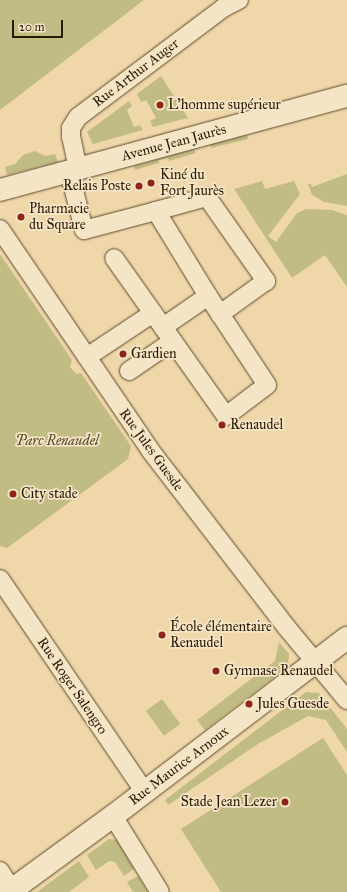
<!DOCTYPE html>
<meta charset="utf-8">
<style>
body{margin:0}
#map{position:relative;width:347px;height:892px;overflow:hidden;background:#f0d7a9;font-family:"IM FELL Great Primer",serif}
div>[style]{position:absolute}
.green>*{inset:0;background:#c1bc83;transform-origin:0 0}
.roads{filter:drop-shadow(0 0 1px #5c482b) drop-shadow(0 0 1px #5c482b)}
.minor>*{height:18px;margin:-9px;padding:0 9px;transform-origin:9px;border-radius:9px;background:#f5e5c7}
.tertiary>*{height:22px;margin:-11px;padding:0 11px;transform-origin:11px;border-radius:11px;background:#f5e5c7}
.secondary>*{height:22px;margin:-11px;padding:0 11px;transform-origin:11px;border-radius:11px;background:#f5e5c7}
.dots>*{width:11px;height:11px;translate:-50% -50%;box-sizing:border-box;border:2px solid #f5e5c7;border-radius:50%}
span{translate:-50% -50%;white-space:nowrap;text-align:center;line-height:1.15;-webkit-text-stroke:3.5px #f5e5c7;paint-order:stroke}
.street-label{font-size:14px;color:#2b1801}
.poi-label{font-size:14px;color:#2b1801}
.left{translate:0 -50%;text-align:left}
.right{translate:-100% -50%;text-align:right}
.park-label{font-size:14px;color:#584928;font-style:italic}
.scale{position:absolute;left:12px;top:20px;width:51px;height:18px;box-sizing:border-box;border:2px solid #2b1801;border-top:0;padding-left:5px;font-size:12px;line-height:14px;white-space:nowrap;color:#2b1801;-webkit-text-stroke:3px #f5e5c7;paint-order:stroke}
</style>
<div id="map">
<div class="green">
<div style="clip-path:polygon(0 0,144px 0,0 110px)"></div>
<div style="clip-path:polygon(161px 76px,188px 118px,153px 127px,150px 121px,156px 118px,146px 100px,141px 102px,137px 94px)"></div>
<div style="clip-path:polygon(129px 101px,132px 106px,127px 110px,134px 127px,140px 125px,143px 130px,93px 144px,87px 132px)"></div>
<div style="left:247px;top:135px;width:4px;height:38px;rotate:76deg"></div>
<div style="clip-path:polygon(194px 149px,196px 153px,169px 161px,168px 158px,159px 160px,159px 163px,135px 170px,134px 166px)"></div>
<div style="clip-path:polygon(35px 151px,46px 156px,55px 154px,58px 162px,7px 175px,5px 167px,15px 164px,23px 155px)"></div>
<div style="clip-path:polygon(347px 174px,347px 206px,324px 202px,312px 195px,308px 184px,311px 184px,312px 187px)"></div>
<div style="clip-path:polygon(262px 181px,265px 189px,294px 181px,300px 194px,268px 236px,276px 242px,297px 213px,306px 209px,332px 210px,347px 215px,347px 287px,325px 255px,292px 278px,234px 189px)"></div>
<div style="clip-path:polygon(0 254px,72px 360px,70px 367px,76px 374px,81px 373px,131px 446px,128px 459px,7px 548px,0 546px)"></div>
<div style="clip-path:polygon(279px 642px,289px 654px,288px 667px,205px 730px,197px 720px,275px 661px)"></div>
<div style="clip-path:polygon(306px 692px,319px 693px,347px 729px,347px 752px,326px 720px,308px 716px,258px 744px,168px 805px,165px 800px)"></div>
<div style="left:162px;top:699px;width:31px;height:20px;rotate:54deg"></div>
<div style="clip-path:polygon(323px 738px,347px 775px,347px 892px,221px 892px,181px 829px)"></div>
<div style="clip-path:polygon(109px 839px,117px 840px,134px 869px,124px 876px,115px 862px,109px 861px,96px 870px,87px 855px)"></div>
<div style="clip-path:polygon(79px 861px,89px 877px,69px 892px,37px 892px)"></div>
<div style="clip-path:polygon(138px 876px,148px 892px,133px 892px,127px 882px)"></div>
</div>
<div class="roads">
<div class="minor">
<div style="left:78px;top:169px;width:33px;rotate:-102deg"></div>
<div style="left:71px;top:137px;width:9px;rotate:-90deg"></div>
<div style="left:71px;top:128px;width:13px;rotate:-58deg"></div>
<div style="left:78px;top:117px;width:181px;rotate:-36.9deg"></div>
<div style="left:223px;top:8px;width:18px;rotate:-27deg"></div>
<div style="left:69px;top:171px;width:61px;rotate:75.7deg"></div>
<div style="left:84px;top:230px;width:74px;rotate:-14.8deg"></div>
<div style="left:156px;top:211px;width:100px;rotate:58.5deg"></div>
<div style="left:156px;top:211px;width:53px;rotate:-15.4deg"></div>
<div style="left:207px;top:197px;width:103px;rotate:54.9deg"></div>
<div style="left:266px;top:281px;width:57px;rotate:144.3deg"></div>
<div style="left:0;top:229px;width:267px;rotate:55.8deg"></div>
<div style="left:150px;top:450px;width:225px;rotate:52.4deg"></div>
<div style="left:287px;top:628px;width:94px;rotate:50.2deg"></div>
<div style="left:153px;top:313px;width:126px;rotate:54.7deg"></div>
<div style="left:226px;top:416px;width:51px;rotate:-37.1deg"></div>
<div style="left:267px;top:385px;width:107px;rotate:-123.5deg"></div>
<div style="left:208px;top:296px;width:55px;rotate:145.4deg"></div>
<div style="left:87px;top:357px;width:79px;rotate:-33.7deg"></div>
<div style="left:153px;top:313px;width:67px;rotate:-125.3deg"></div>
<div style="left:129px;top:371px;width:53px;rotate:-34.3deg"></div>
<div style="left:0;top:579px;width:258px;rotate:55.8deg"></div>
<div style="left:113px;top:816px;width:89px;rotate:58.3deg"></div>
<div style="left:0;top:871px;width:22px;rotate:58deg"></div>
</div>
<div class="tertiary">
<div style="left:9px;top:892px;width:129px;rotate:-36.2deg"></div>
<div style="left:113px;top:816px;width:294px;rotate:-37.3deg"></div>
</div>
<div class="secondary">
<div style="left:0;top:190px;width:360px;rotate:-15.2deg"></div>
</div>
</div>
<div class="dots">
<div style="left:160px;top:105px;background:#8f2418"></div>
<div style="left:151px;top:183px;background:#8f2418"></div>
<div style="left:139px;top:186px;background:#8f2418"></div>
<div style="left:21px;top:217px;background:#8f2418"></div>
<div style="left:123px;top:354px;background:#8f2418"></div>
<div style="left:222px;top:425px;background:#8f2418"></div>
<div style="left:13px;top:494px;background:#8f2418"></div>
<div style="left:162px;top:635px;background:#8f2418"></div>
<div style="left:216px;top:671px;background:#8f2418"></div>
<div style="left:249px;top:704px;background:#8f2418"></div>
<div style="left:285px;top:802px;background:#8f2418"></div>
</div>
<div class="street-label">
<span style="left:136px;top:73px;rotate:-37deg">Rue Arthur Auger</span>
<span style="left:174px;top:143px;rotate:-15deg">Avenue Jean Jaurès</span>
<span style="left:151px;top:450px;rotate:54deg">Rue Jules Guesde</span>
<span style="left:72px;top:686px;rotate:56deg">Rue Roger Salengro</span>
<span style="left:179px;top:766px;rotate:-37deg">Rue Maurice Arnoux</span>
</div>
<div class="poi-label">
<span class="left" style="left:168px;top:105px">L'homme supérieur</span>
<span class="left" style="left:160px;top:183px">Kiné du<br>Fort Jaurès</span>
<span class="right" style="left:131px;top:186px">Relais Poste</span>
<span class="left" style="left:29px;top:217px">Pharmacie<br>du Square</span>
<span class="left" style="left:131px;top:354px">Gardien</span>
<span class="left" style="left:230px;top:425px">Renaudel</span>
<span class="left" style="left:21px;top:494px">City stade</span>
<span class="left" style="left:170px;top:635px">École élémentaire<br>Renaudel</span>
<span class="left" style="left:224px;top:671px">Gymnase Renaudel</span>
<span class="left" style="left:257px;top:704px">Jules Guesde</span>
<span class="right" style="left:277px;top:802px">Stade Jean Lezer</span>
</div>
<div class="park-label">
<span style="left:57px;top:441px">Parc Renaudel</span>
</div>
<div class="scale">20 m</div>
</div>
